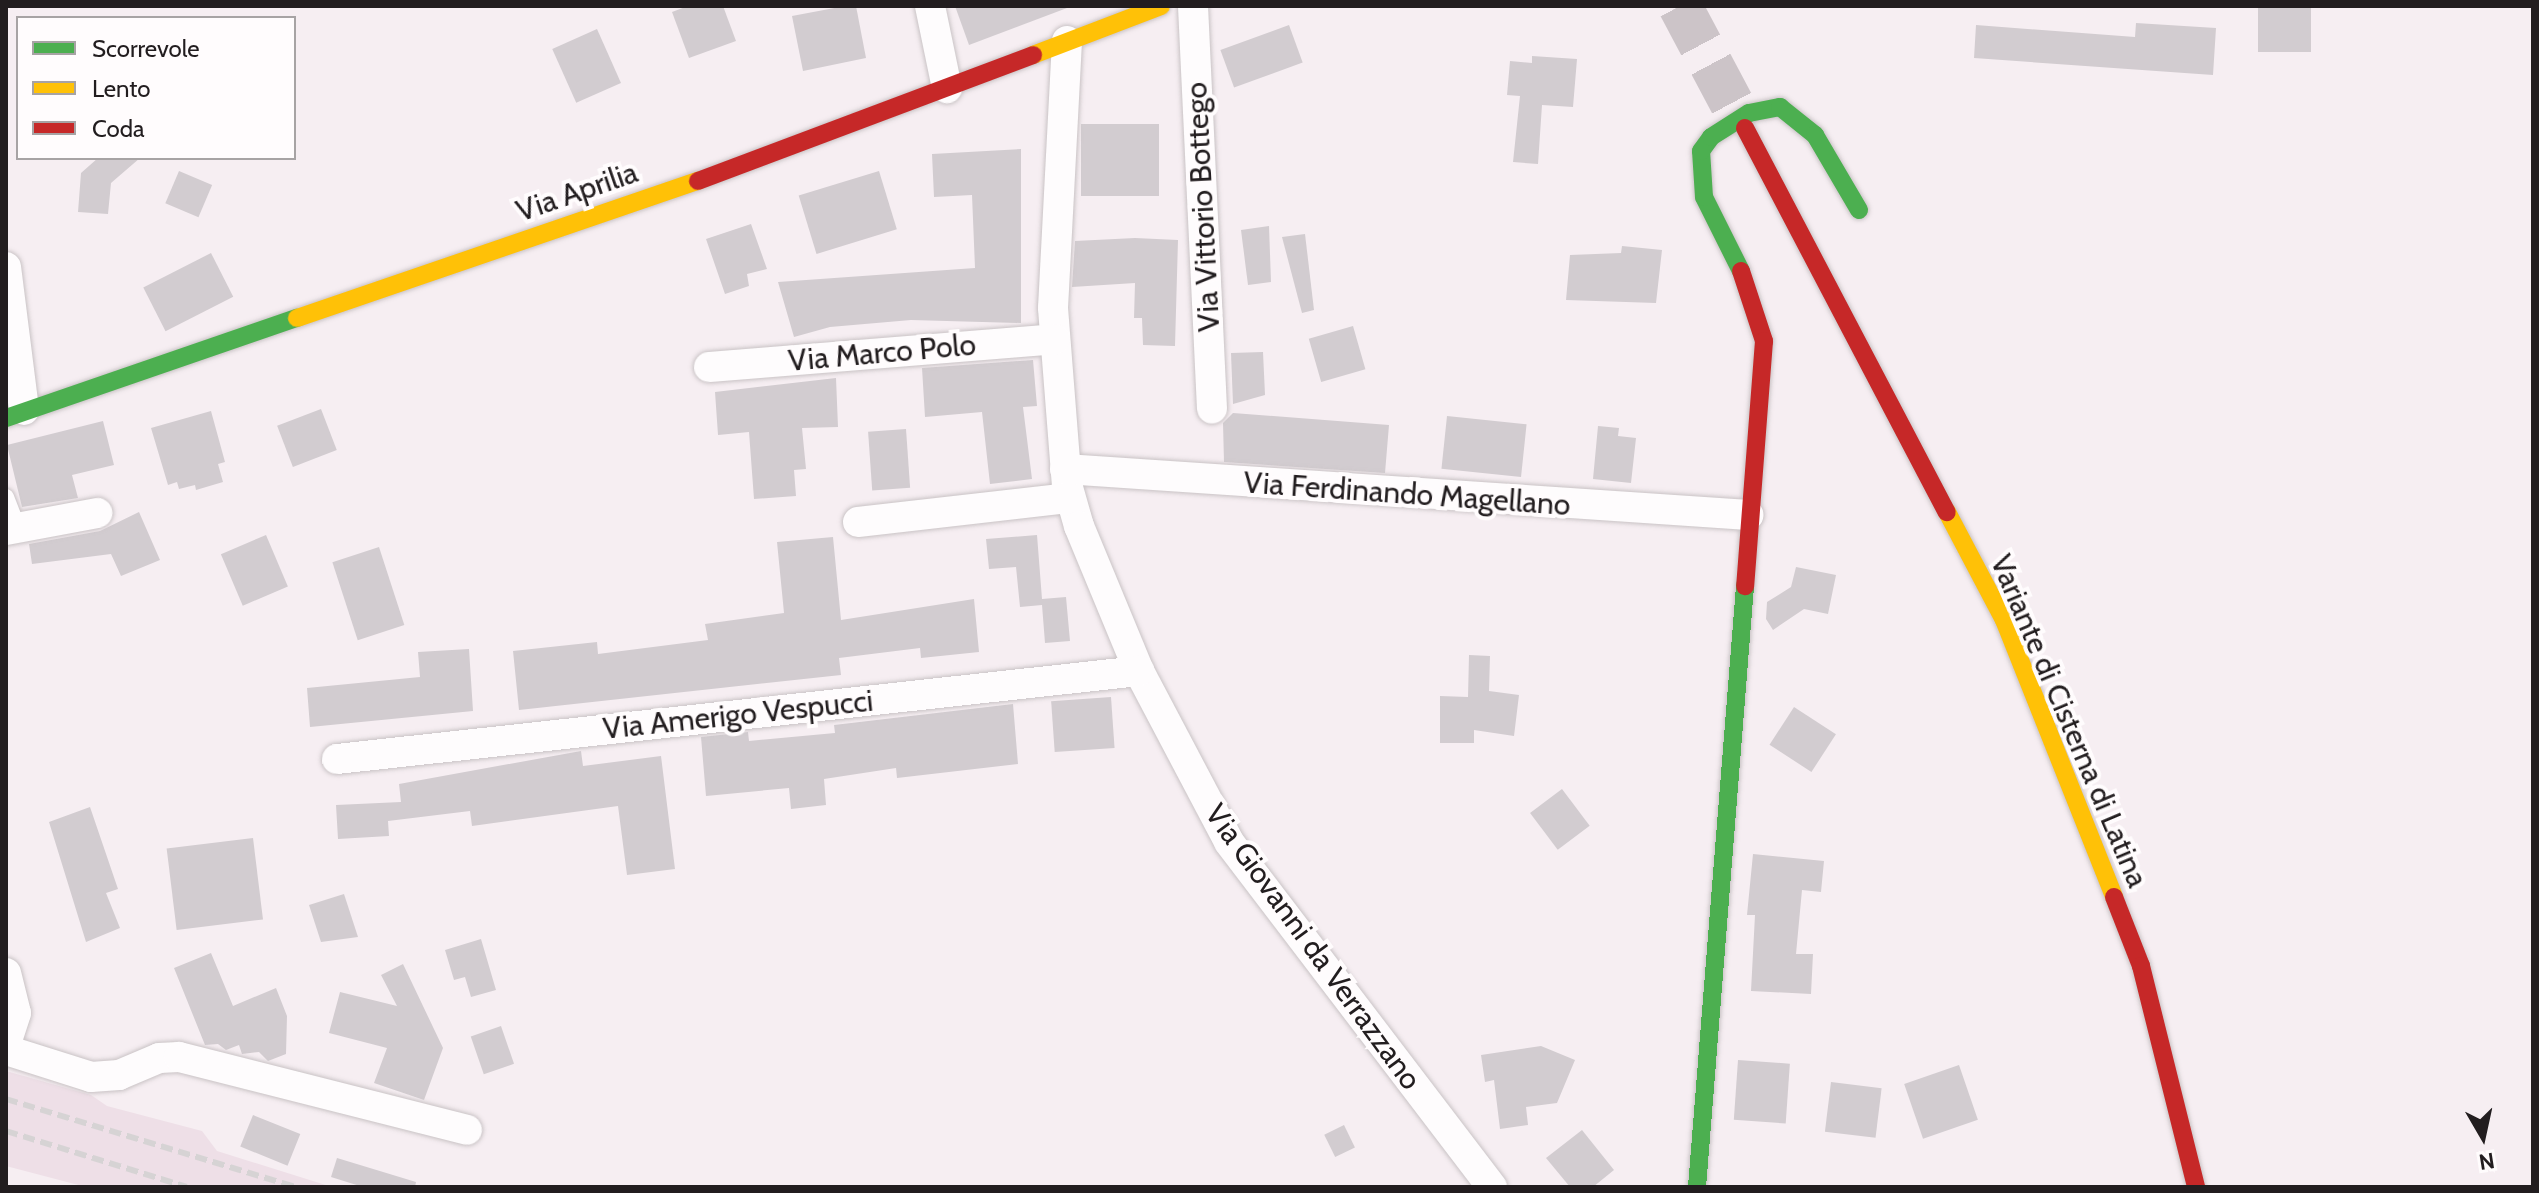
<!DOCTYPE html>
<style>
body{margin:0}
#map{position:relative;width:2539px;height:1193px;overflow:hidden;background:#f6eef2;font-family:Cabin,sans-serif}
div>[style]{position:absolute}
.built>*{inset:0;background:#eedfe7}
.building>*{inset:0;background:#d2ccd0;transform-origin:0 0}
.primary-tunnel>*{height:44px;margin-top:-22px;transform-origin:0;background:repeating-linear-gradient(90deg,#ccc4c8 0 44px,transparent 0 66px)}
.roads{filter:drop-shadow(0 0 2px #c9c3c5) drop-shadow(0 0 2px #c9c3c5)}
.lane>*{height:16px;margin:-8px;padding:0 8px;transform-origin:8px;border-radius:8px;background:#fefcfd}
.street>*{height:30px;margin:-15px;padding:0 15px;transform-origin:15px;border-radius:15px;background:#fefcfd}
.fast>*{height:18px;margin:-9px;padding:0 9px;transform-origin:9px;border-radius:9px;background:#4caf50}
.slow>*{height:18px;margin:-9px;padding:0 9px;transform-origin:9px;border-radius:9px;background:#ffc107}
.jam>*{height:18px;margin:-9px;padding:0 9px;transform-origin:9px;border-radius:9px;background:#c62828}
.rail>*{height:6px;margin-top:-3px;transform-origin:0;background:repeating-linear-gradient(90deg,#d6d3d4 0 12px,transparent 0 18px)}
span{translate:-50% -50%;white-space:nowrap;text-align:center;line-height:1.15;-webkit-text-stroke:8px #fffcfd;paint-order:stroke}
.street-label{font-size:30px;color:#221d1f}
.frame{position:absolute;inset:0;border:8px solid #221d1f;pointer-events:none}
.legend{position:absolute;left:16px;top:16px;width:280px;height:144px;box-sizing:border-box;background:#fffcfd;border:2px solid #a7a3a4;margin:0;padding:10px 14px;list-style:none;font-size:24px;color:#221d1f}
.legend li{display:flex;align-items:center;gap:16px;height:40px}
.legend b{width:40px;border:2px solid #a7a3a4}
.north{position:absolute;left:2443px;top:1097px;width:80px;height:80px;-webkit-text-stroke:6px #fffcfd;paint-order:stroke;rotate:171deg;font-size:22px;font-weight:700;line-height:32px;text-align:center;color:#221d1f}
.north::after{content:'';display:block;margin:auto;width:28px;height:36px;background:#221d1f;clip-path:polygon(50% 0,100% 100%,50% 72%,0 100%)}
</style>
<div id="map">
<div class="built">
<div style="clip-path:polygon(6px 1071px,91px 1095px,107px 1106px,202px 1131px,217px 1151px,332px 1187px,86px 1187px,6px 1166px)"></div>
</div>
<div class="building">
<div style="clip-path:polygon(688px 6px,723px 6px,736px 41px,689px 58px,672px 12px)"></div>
<div style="clip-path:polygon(845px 6px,856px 6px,866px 58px,803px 71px,792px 16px)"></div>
<div style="clip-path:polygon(955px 6px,1067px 6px,1067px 8px,969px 45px)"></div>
<div style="left:2258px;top:6px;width:53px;height:46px"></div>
<div style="clip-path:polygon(2136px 23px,2216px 28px,2213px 75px,1974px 58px,1976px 25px,2135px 37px)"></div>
<div style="left:1289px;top:25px;width:40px;height:73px;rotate:70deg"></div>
<div style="left:597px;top:29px;width:59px;height:49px;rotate:66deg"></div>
<div style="clip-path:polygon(1532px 56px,1577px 59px,1573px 107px,1542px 105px,1538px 164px,1513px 162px,1520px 96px,1507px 95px,1510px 61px,1532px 63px)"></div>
<div style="left:1081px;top:124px;width:78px;height:72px"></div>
<div style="clip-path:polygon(1021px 149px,1021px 323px,911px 320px,830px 327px,794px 337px,778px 282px,975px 268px,972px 195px,934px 197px,932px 154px)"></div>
<div style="clip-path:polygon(98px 158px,140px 158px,111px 183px,108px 214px,78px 212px,81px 173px)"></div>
<div style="left:179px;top:171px;width:36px;height:35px;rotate:23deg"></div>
<div style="left:879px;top:171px;width:61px;height:84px;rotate:73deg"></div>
<div style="clip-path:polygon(751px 224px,767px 269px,747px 274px,749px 286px,725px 294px,706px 239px)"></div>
<div style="clip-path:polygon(1269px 226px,1271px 282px,1248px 285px,1241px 230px)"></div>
<div style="clip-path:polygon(1305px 234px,1314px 310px,1302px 313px,1282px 237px)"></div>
<div style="clip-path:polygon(1135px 238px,1178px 240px,1175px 346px,1143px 345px,1142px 318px,1134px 318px,1135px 283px,1072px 287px,1075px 241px)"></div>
<div style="clip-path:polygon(1622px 246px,1662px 250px,1656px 303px,1566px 300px,1570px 255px,1621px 253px)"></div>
<div style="left:211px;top:253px;width:49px;height:76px;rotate:63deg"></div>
<div style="left:1353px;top:326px;width:45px;height:46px;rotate:74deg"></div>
<div style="clip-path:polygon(1263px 352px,1265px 395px,1233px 404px,1231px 353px)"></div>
<div style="clip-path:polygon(1033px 360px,1037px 406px,1023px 407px,1032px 479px,990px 484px,982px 412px,925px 417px,922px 368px)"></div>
<div style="clip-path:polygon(836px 378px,838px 427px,802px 428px,806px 469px,794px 470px,796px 496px,754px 499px,749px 432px,718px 435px,715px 392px)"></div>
<div style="left:321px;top:409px;width:44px;height:47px;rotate:69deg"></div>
<div style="clip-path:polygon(211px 411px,225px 462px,218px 464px,223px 482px,196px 490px,195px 485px,179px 489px,177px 482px,168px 485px,151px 428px)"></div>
<div style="clip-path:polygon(1233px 413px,1389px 425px,1385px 473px,1224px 462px,1223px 423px)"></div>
<div style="left:1447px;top:416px;width:80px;height:53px;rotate:6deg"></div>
<div style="clip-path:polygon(103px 421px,114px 465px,72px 475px,78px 498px,22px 507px,7px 445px)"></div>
<div style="clip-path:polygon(1598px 426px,1619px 428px,1618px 436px,1636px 438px,1631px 483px,1593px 479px)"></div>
<div style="left:906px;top:429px;width:59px;height:38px;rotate:86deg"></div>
<div style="clip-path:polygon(139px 512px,160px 560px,121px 576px,111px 554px,32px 564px,29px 544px,100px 531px)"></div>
<div style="left:266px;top:535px;width:56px;height:49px;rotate:67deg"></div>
<div style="clip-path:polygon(1037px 535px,1042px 599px,1066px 597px,1070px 641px,1045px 643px,1042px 605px,1020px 607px,1016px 567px,989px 569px,986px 539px)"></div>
<div style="clip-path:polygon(833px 537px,841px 620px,974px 599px,979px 652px,921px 658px,920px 648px,839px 658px,841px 675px,519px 710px,513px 651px,597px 642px,598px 654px,708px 640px,705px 624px,784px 613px,777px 542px)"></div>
<div style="left:379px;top:547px;width:82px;height:49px;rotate:72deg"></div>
<div style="clip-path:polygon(1796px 567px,1836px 575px,1828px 614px,1804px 609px,1773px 630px,1766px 619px,1767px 602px,1791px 587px)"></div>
<div style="clip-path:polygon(469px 649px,473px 711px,310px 727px,307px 688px,420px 677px,418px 652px)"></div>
<div style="clip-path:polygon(1469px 655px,1490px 656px,1489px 691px,1519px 695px,1514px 736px,1474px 730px,1474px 743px,1440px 743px,1440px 696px,1468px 697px)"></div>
<div style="left:1111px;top:697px;width:51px;height:60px;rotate:86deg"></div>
<div style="clip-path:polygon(1013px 704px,1018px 764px,897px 778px,896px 768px,824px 779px,826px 805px,791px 809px,789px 788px,706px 796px,701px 737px,748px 732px,749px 741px,835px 733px,834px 725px)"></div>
<div style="left:1794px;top:707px;width:50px;height:45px;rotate:33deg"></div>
<div style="clip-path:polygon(581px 751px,583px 766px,661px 756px,675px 869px,627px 875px,618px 806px,472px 826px,470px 811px,388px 821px,389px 836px,338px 839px,336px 805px,401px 802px,399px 784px)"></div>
<div style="left:1562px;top:789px;width:46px;height:40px;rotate:53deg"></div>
<div style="clip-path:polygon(90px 807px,118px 889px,106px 893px,120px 928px,86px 942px,49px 822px)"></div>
<div style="left:253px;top:838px;width:82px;height:87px;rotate:83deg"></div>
<div style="clip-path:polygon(1753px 854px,1824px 861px,1821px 892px,1802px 890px,1796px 954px,1813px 954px,1811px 994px,1751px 991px,1755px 915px,1747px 915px)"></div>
<div style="clip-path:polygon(344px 894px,358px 937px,321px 942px,309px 905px)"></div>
<div style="clip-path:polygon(481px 939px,496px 990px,471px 997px,465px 977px,454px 980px,445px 950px)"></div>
<div style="clip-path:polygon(211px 953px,233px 1006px,276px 988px,287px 1016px,286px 1054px,268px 1061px,259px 1052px,242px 1054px,239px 1045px,226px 1050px,218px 1044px,205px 1045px,174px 968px)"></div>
<div style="clip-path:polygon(403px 964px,443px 1048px,424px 1100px,374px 1083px,387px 1048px,329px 1033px,340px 992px,397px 1006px,381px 975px)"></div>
<div style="left:501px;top:1026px;width:40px;height:32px;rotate:71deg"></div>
<div style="clip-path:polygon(1541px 1046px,1575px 1060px,1557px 1103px,1526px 1107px,1528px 1125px,1500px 1129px,1494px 1080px,1485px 1082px,1481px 1055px)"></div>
<div style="left:1738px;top:1060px;width:52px;height:60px;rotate:4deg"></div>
<div style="left:1959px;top:1065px;width:58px;height:58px;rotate:71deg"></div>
<div style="left:1831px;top:1082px;width:51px;height:50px;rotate:7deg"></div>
<div style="left:253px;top:1115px;width:51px;height:34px;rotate:22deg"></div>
<div style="left:1344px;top:1125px;width:25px;height:22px;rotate:64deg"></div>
<div style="clip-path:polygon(1582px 1130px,1614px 1170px,1593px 1187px,1570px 1187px,1546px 1158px)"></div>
<div style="clip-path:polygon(337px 1158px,416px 1182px,415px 1187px,363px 1187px,331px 1177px)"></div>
</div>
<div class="primary-tunnel">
<div style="left:1680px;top:6px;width:138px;rotate:62deg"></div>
</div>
<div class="roads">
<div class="lane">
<div style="left:6px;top:497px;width:31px;rotate:69deg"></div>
</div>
<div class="street">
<div style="left:930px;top:6px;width:84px;rotate:78.3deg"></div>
<div style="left:1193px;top:6px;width:403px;rotate:87.3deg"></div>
<div style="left:1067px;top:41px;width:267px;rotate:93deg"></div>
<div style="left:1053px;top:308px;width:177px;rotate:85.5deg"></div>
<div style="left:1067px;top:484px;width:44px;rotate:74.1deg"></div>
<div style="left:1079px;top:526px;width:157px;rotate:67.5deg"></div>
<div style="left:1139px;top:671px;width:193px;rotate:62.2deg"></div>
<div style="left:1229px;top:842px;width:434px;rotate:52.7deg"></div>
<div style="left:6px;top:267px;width:144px;rotate:82.8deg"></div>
<div style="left:709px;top:367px;width:347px;rotate:-4.6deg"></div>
<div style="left:1065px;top:469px;width:685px;rotate:3.85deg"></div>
<div style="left:858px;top:522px;width:213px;rotate:-6.5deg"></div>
<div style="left:6px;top:530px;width:93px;rotate:-10.6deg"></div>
<div style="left:337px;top:759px;width:807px;rotate:-6.26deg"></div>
<div style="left:6px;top:973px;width:41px;rotate:76deg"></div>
<div style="left:16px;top:1013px;width:32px;rotate:108deg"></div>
<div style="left:6px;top:1050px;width:89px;rotate:17.6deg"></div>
<div style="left:91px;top:1077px;width:28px;rotate:-4deg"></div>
<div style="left:119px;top:1075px;width:43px;rotate:-23deg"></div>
<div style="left:159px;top:1058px;width:20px;rotate:-3deg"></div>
<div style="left:179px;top:1057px;width:297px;rotate:14.2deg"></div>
</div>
<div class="fast">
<div style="left:1741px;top:271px;width:83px;rotate:-116.6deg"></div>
<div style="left:1704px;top:197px;width:46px;rotate:-93.7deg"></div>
<div style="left:1701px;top:151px;width:17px;rotate:-54deg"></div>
<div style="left:1711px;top:137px;width:45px;rotate:-32.3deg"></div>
<div style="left:1749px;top:113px;width:32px;rotate:-11deg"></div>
<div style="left:1780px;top:107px;width:45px;rotate:38.7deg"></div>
<div style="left:1815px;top:135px;width:87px;rotate:59.6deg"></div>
<div style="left:6px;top:418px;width:308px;rotate:-19deg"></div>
<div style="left:1697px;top:1187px;width:603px;rotate:-85.43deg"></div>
</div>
<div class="slow">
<div style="left:1033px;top:55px;width:137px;rotate:-20.9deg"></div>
<div style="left:297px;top:318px;width:424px;rotate:-18.9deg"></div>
<div style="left:1947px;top:512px;width:122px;rotate:62.2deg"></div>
<div style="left:2004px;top:620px;width:298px;rotate:68.3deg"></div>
</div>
<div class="jam">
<div style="left:1745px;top:128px;width:434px;rotate:62.3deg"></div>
<div style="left:698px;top:181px;width:358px;rotate:-20.6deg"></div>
<div style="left:1741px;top:271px;width:74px;rotate:71.8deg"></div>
<div style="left:1764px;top:341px;width:246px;rotate:94.4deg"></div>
<div style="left:2114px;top:897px;width:74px;rotate:68.6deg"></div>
<div style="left:2141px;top:966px;width:228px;rotate:76deg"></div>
</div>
</div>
<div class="rail">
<div style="left:6px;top:1099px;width:303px;rotate:16.9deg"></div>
<div style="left:6px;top:1131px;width:189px;rotate:17.2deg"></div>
</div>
<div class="street-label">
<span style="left:577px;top:192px;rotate:-19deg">Via Aprilia</span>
<span style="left:1203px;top:207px;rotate:-93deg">Via Vittorio Bottego</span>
<span style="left:882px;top:353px;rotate:-5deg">Via Marco Polo</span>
<span style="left:1407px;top:494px;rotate:4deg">Via Ferdinando Magellano</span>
<span style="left:738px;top:715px;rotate:-6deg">Via Amerigo Vespucci</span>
<span style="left:2069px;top:721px;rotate:67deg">Variante di Cisterna di Latina</span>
<span style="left:1313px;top:947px;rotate:54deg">Via Giovanni da Verrazzano</span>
</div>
<div class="frame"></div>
<ul class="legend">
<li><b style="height:10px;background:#4caf50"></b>Scorrevole</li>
<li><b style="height:10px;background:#ffc107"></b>Lento</li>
<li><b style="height:10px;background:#c62828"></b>Coda</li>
</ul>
<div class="north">N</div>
</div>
